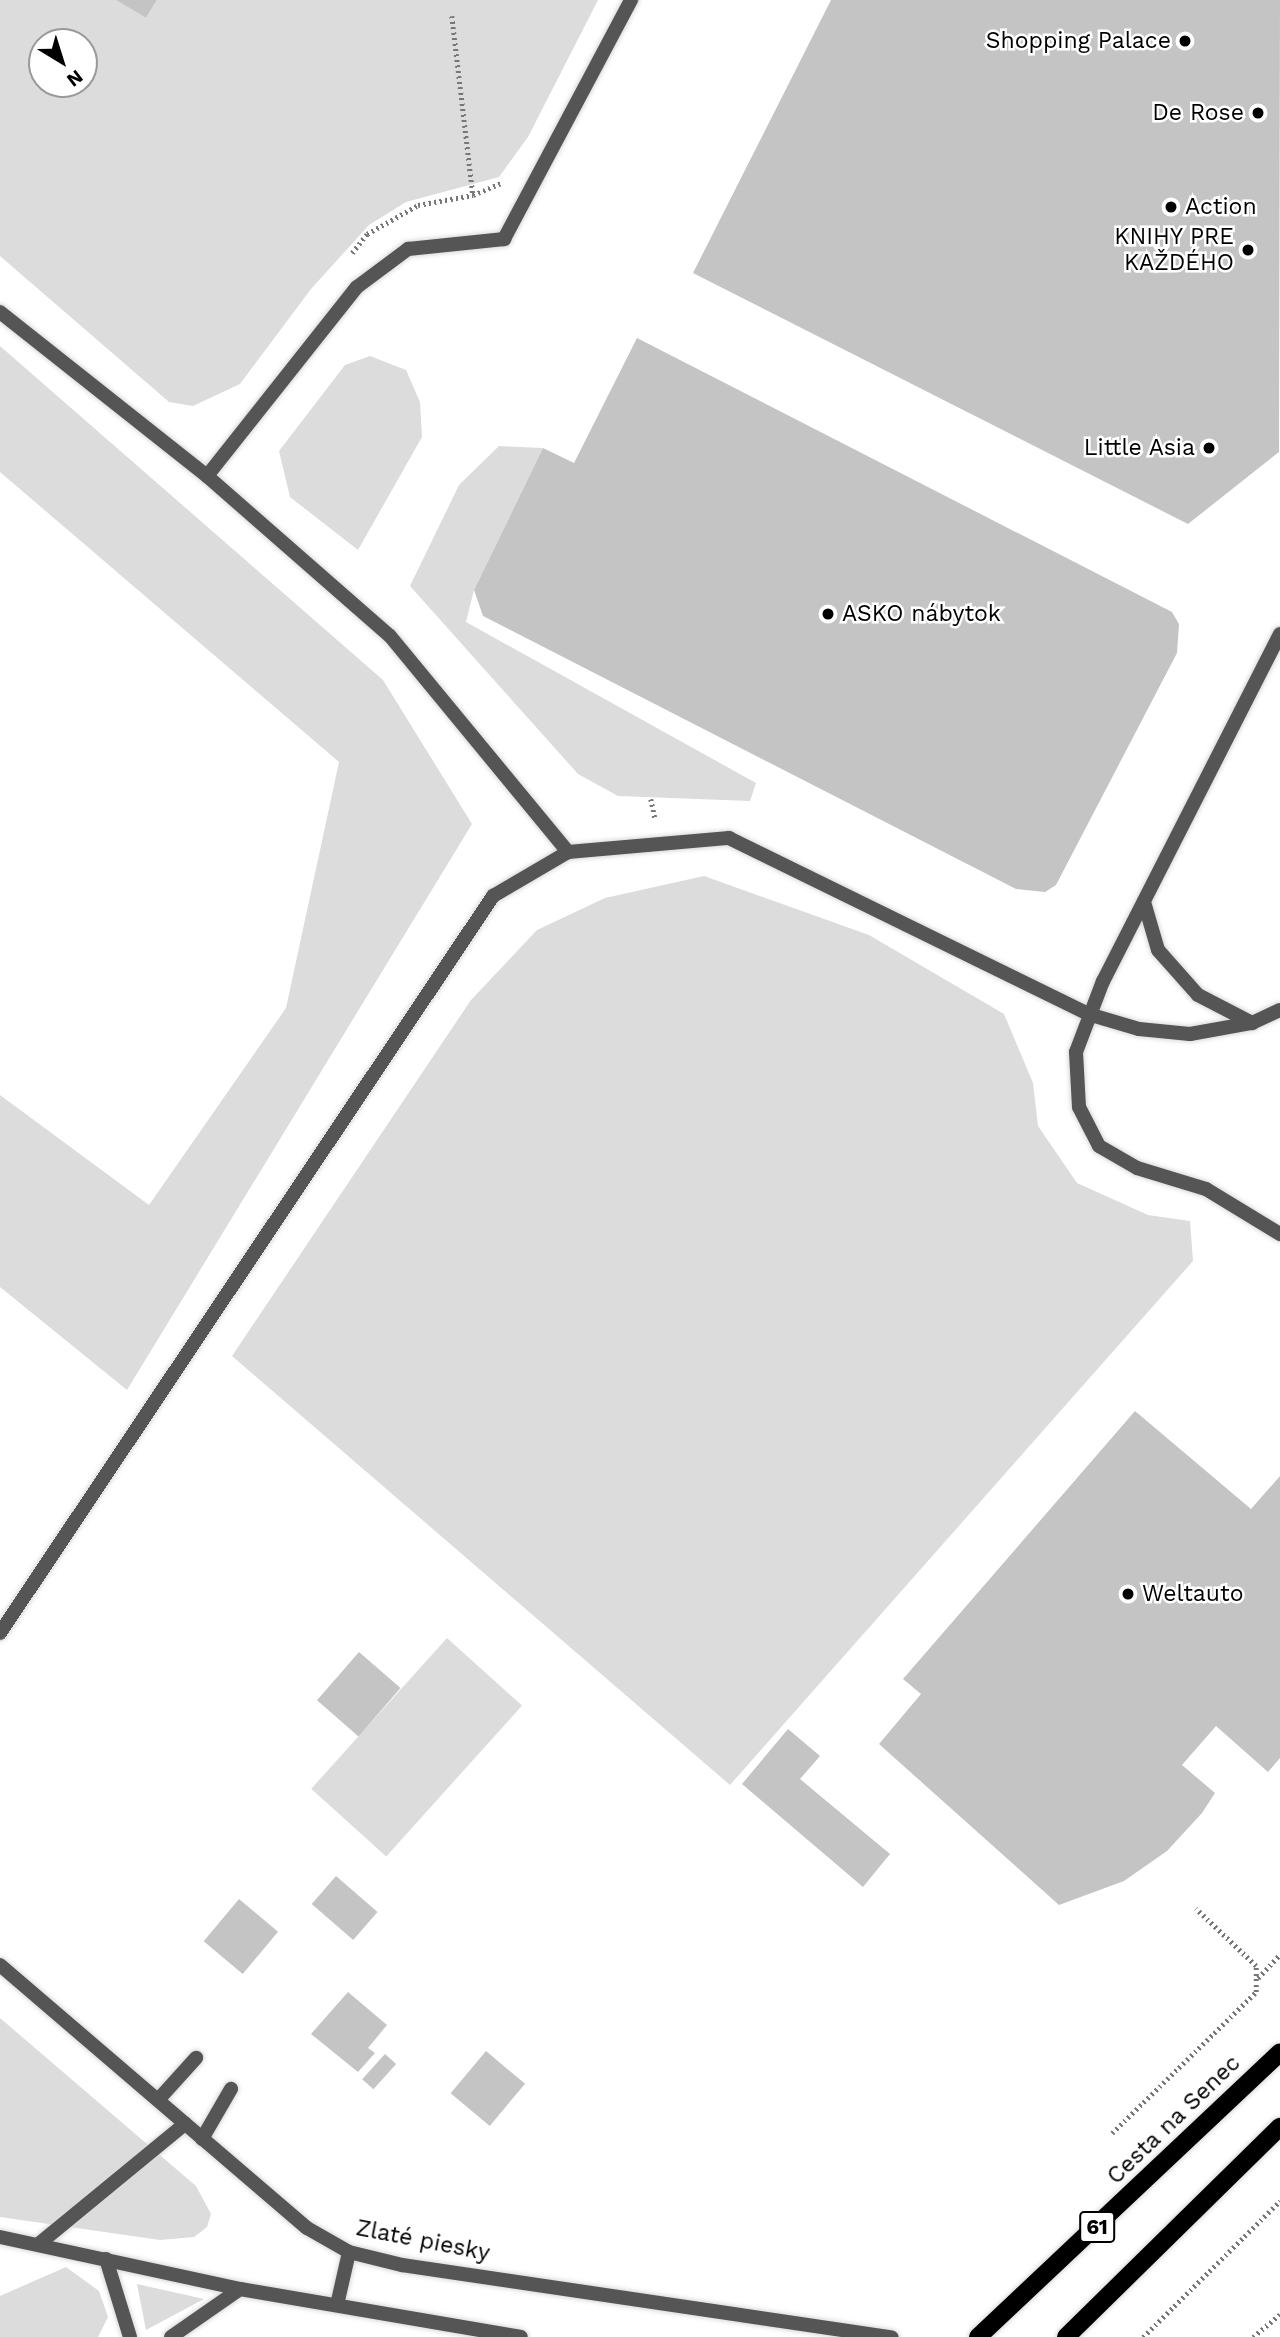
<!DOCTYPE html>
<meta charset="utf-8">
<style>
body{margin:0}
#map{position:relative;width:1280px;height:2337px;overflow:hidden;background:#fff;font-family:"Work Sans",sans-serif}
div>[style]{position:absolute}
.green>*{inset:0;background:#dcdcdc;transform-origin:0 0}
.building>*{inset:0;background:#c4c4c4;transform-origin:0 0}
.path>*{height:4.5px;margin-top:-2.25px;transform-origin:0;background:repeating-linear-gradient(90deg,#777 0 2px,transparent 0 5.5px)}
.roads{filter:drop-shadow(0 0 2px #dbdbdb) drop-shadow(0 0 2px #dbdbdb)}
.lane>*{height:14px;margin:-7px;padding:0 7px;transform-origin:7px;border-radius:7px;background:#555}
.street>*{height:14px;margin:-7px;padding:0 7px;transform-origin:7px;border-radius:7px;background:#555}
.primary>*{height:18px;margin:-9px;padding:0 9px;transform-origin:9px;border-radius:9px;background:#000}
.dots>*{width:19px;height:19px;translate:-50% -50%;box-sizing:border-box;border:4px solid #fff;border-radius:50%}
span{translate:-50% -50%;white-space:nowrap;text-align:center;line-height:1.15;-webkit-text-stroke:5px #fff;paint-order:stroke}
.shield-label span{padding:2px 5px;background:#fff;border:2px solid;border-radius:5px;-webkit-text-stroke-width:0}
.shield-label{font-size:21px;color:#000;font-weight:700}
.poi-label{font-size:23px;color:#000}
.right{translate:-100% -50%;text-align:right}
.left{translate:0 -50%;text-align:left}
.street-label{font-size:23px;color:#000}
.north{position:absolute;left:28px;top:28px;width:70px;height:70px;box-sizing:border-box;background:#fff;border:2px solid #999;border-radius:50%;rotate:142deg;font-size:19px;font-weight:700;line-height:28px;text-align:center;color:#000}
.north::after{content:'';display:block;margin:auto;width:24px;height:32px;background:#000;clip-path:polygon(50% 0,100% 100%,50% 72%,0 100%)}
</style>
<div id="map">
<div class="green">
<div style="clip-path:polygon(evenodd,0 0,116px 0,146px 18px,157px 0,598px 0,528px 137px,499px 177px,406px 202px,369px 225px,311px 289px,240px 384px,193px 406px,169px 402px,0 256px,0 0,42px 42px,84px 42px,84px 84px,42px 84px,42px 42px)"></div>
<div style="clip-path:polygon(0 346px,383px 680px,472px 824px,127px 1390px,0 1287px,0 1095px,149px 1205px,286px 1008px,339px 762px,0 472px)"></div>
<div style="clip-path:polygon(370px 356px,406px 370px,420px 402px,422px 437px,358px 550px,290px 497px,279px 451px,345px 365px)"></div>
<div style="clip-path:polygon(499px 446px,543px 448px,474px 590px,466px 622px,756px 783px,750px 801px,618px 796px,578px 774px,410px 586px,459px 485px)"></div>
<div style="clip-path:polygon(704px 876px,869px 935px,1004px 1014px,1033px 1083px,1038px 1126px,1077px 1183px,1148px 1215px,1190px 1221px,1193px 1261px,730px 1785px,232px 1356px,471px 1000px,537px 930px,605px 898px)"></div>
<div style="left:447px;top:1638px;width:101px;height:203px;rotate:42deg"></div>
<div style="clip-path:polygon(0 2018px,196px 2186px,211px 2214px,207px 2227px,194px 2237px,160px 2240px,0 2217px)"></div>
<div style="clip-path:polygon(66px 2267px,99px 2291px,108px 2317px,98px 2337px,0 2337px,0 2296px)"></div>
<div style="clip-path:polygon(137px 2284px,204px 2299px,146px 2330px)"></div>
</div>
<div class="building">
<div style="clip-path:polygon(116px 0,157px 0,146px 18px)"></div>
<div style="clip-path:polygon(831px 0,1280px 0,1279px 452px,1188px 524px,693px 273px)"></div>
<div style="clip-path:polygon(637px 338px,1172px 612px,1179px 624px,1177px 653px,1056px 885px,1045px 892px,1016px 889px,483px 616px,474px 590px,543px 448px,574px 463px)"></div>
<div style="clip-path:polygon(1135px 1411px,1251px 1509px,1280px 1476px,1280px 1758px,1268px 1772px,1216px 1726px,1182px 1765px,1215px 1793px,1202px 1813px,1167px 1851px,1124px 1881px,1059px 1905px,879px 1744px,921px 1694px,903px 1679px)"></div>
<div style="left:359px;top:1652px;width:55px;height:64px;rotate:41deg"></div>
<div style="clip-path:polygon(788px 1729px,820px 1756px,800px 1779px,890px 1854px,863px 1887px,742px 1784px)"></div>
<div style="left:336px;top:1876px;width:55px;height:37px;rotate:41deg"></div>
<div style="left:239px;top:1899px;width:51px;height:55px;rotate:40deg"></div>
<div style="clip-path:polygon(348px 1992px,387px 2025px,368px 2048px,375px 2053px,358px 2072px,311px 2034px)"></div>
<div style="left:486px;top:2051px;width:51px;height:55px;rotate:40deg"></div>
<div style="left:385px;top:2054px;width:15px;height:34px;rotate:42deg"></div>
</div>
<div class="path">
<div style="left:452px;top:16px;width:180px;rotate:83.3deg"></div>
<div style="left:352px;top:253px;width:24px;rotate:-52deg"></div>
<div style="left:367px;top:234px;width:59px;rotate:-29.6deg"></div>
<div style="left:418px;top:205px;width:56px;rotate:-10.3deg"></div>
<div style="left:473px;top:195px;width:30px;rotate:-23deg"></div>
<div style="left:651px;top:799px;width:19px;rotate:78deg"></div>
<div style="left:1258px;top:1978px;width:33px;rotate:-47deg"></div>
<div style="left:1112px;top:2133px;width:202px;rotate:-44.4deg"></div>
<div style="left:1256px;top:1992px;width:26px;rotate:-90deg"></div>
<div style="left:1256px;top:1966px;width:83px;rotate:-136.5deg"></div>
<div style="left:1143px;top:2337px;width:193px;rotate:-44.8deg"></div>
<div style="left:1253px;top:2337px;width:35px;rotate:-40deg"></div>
</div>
<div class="roads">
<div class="lane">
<div style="left:0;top:312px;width:264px;rotate:38.4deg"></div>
<div style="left:207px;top:476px;width:243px;rotate:41.2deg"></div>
<div style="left:390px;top:636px;width:280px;rotate:50.5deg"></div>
<div style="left:207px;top:476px;width:241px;rotate:-51.6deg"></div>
<div style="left:357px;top:287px;width:64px;rotate:-36.7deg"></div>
<div style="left:408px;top:249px;width:97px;rotate:-5.9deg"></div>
<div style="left:504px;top:239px;width:271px;rotate:-62deg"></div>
<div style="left:1280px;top:634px;width:390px;rotate:117deg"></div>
<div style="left:1103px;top:981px;width:76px;rotate:110.8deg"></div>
<div style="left:1076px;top:1052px;width:55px;rotate:86.9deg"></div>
<div style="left:1079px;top:1107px;width:44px;rotate:62.9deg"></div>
<div style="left:1099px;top:1146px;width:44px;rotate:30.1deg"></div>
<div style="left:1137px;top:1168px;width:72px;rotate:16.9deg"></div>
<div style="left:1206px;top:1189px;width:87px;rotate:31.3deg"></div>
<div style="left:1144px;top:902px;width:50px;rotate:73.7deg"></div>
<div style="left:1158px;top:950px;width:60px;rotate:48.4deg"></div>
<div style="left:1198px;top:995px;width:61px;rotate:27.4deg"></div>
<div style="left:0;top:1633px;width:887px;rotate:-56.22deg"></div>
<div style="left:493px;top:896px;width:87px;rotate:-30.4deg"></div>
<div style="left:568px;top:852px;width:162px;rotate:-5deg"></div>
<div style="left:729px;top:838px;width:400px;rotate:26.1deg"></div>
<div style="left:1088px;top:1014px;width:53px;rotate:16.4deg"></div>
<div style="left:1139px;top:1029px;width:51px;rotate:5.6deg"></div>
<div style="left:1190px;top:1034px;width:63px;rotate:-10.1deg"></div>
<div style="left:1252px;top:1023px;width:31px;rotate:-25deg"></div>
<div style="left:158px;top:2100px;width:57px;rotate:-47.9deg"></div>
<div style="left:202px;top:2139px;width:58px;rotate:-59.9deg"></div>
<div style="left:40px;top:2243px;width:188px;rotate:-39.4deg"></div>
<div style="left:106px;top:2259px;width:82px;rotate:72.9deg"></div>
<div style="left:337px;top:2305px;width:54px;rotate:-77.2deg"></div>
<div style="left:171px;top:2337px;width:84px;rotate:-34.8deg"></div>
</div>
<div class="street">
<div style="left:0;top:1965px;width:404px;rotate:40.6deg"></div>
<div style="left:307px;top:2228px;width:48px;rotate:29.7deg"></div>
<div style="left:349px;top:2252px;width:55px;rotate:13.8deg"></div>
<div style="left:402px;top:2265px;width:495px;rotate:8.4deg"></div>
<div style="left:0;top:2237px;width:246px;rotate:12.2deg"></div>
<div style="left:240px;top:2289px;width:285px;rotate:9.7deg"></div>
</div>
<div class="primary">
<div style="left:978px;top:2337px;width:415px;rotate:-43.3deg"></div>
<div style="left:1066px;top:2337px;width:300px;rotate:-44.5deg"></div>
</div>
</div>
<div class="dots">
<div style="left:1185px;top:41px;background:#000"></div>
<div style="left:1258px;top:113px;background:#000"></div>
<div style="left:1171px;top:207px;background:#000"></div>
<div style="left:1248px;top:250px;background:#000"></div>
<div style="left:1209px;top:448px;background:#000"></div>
<div style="left:828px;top:614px;background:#000"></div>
<div style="left:1128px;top:1594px;background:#000"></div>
</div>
<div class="shield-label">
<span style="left:1097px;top:2227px">61</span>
</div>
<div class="poi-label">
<span class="right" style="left:1171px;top:41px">Shopping Palace</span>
<span class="right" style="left:1244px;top:113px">De Rose</span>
<span class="left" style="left:1185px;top:207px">Action</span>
<span class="right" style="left:1234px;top:250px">KNIHY PRE<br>KAŽDÉHO</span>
<span class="right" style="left:1195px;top:448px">Little Asia</span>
<span class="left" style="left:842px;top:614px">ASKO nábytok</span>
<span class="left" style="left:1142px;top:1594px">Weltauto</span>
</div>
<div class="street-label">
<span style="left:1174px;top:2120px;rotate:-44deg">Cesta na Senec</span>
<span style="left:423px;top:2241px;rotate:11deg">Zlaté piesky</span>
</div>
<div class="north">N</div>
</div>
